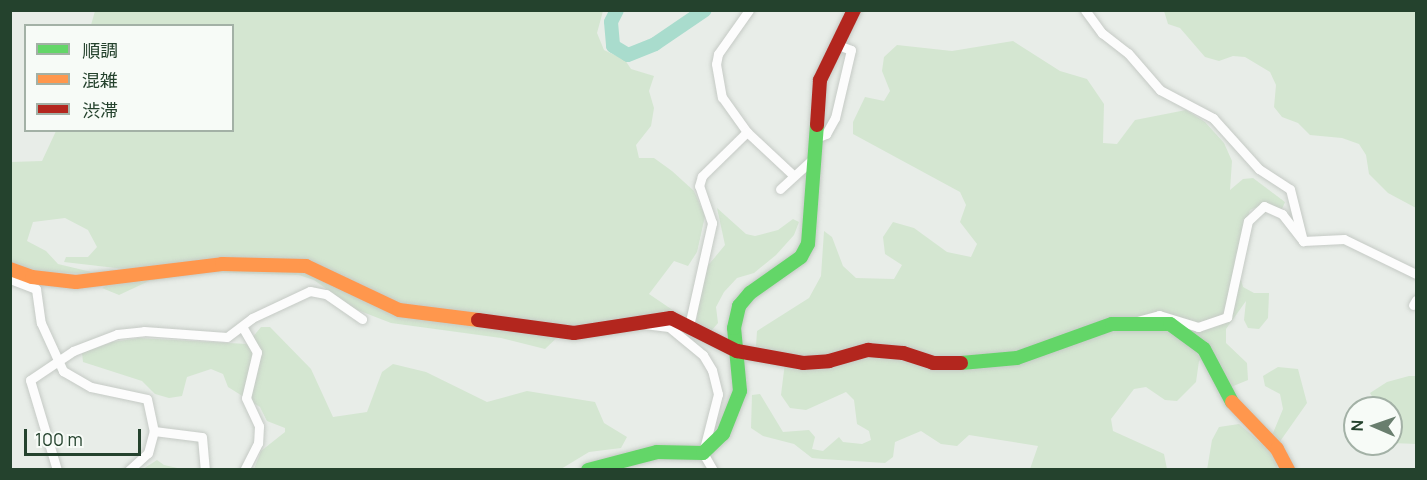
<!DOCTYPE html>
<meta charset="utf-8">
<style>
body{margin:0}
#map{position:relative;width:1427px;height:480px;overflow:hidden;background:#e8ede8;font-family:Manrope,"Noto Sans JP",sans-serif}
div>[style]{position:absolute}
.green>*{inset:0;background:#d4e6d1}
.river>*{height:14px;margin:-7px;padding:0 7px;transform-origin:7px;border-radius:7px;background:#a9dccd}
.roads{filter:drop-shadow(0 0 2px #c5cac5) drop-shadow(0 0 2px #c5cac5)}
.street>*{height:9px;margin:-4.5px;padding:0 4.5px;transform-origin:4.5px;border-radius:4.5px;background:#fcfcfc}
.fast>*{height:14px;margin:-7px;padding:0 7px;transform-origin:7px;border-radius:7px;background:#63d668}
.slow>*{height:14px;margin:-7px;padding:0 7px;transform-origin:7px;border-radius:7px;background:#ff974d}
.jam>*{height:14px;margin:-7px;padding:0 7px;transform-origin:7px;border-radius:7px;background:#b3261e}
span{translate:-50% -50%;white-space:nowrap;text-align:center;line-height:1.15;-webkit-text-stroke:6px #f7fbf7;paint-order:stroke}
.frame{position:absolute;inset:0;border:12px solid #24422d;pointer-events:none}
.legend{position:absolute;left:24px;top:24px;width:210px;height:108px;box-sizing:border-box;background:#f7fbf7;border:2px solid #a3b1a6;margin:0;padding:8px 10px;list-style:none;font-size:18px;color:#24422d}
.legend li{display:flex;align-items:center;gap:12px;height:30px}
.legend b{width:30px;border:2px solid #a3b1a6}
.north{position:absolute;left:1343px;top:396px;width:60px;height:60px;box-sizing:border-box;background:#f7fbf7;border:2px solid #a3b1a6;border-radius:50%;rotate:272deg;font-size:16px;font-weight:700;line-height:24px;text-align:center;color:#24422d}
.north::after{content:'';display:block;margin:auto;width:21px;height:27px;background:#697e6e;clip-path:polygon(50% 0,100% 100%,50% 72%,0 100%)}
.scale{position:absolute;left:24px;top:429px;width:117px;height:27px;box-sizing:border-box;border:3px solid #24422d;border-top:0;padding-left:8px;font-size:18px;line-height:21px;white-space:nowrap;color:#24422d;-webkit-text-stroke:4px #f7fbf7;paint-order:stroke}
</style>
<div id="map">
<div class="green">
<div style="clip-path:polygon(95px 11px,603px 11px,597px 33px,604px 50px,625px 60px,631px 69px,654px 76px,649px 91px,654px 108px,651px 126px,636px 145px,639px 158px,654px 158px,672px 171px,694px 191px,705px 216px,697px 252px,688px 266px,674px 261px,649px 294px,677px 313px,676px 317px,566px 329px,545px 349px,501px 338px,391px 323px,355px 309px,314px 280px,299px 275px,205px 272px,149px 281px,119px 295px,102px 288px,133px 270px,64px 262px,66px 257px,88px 257px,97px 247px,88px 230px,65px 218px,33px 222px,27px 241px,46px 251px,58px 264px,104px 275px,34px 271px,11px 264px,11px 162px,42px 161px,56px 131px,232px 130px,232px 26px,91px 25px)"></div>
<div style="clip-path:polygon(1164px 11px,1416px 11px,1416px 208px,1388px 193px,1369px 174px,1366px 155px,1359px 144px,1342px 138px,1310px 135px,1298px 123px,1282px 117px,1274px 107px,1276px 85px,1270px 72px,1245px 57px,1233px 56px,1219px 61px,1205px 57px,1180px 28px,1168px 24px)"></div>
<div style="clip-path:polygon(1013px 41px,1060px 71px,1087px 79px,1104px 104px,1103px 143px,1117px 144px,1135px 120px,1186px 110px,1205px 122px,1224px 143px,1232px 161px,1230px 190px,1243px 179px,1253px 178px,1285px 202px,1282px 209px,1262px 205px,1250px 210px,1235px 259px,1243px 287px,1254px 293px,1269px 293px,1268px 318px,1259px 329px,1248px 328px,1244px 320px,1246px 301px,1226px 329px,1226px 343px,1247px 363px,1248px 380px,1231px 387px,1210px 353px,1199px 361px,1196px 382px,1177px 401px,1165px 400px,1146px 387px,1134px 389px,1111px 419px,1113px 431px,1164px 454px,1167px 469px,1030px 469px,1038px 446px,969px 435px,957px 446px,941px 444px,921px 431px,895px 442px,893px 457px,885px 463px,823px 459px,812px 458px,794px 444px,763px 436px,751px 428px,752px 395px,760px 394px,783px 432px,809px 430px,815px 437px,812px 449px,823px 451px,839px 437px,843px 442px,862px 444px,871px 440px,869px 431px,857px 424px,854px 400px,846px 392px,806px 410px,790px 408px,781px 395px,786px 354px,756px 346px,757px 331px,809px 298px,821px 276px,824px 231px,832px 237px,843px 266px,856px 278px,894px 279px,902px 265px,885px 254px,883px 237px,893px 222px,914px 228px,947px 252px,971px 257px,977px 244px,960px 222px,966px 205px,960px 192px,853px 134px,853px 122px,865px 97px,884px 101px,890px 91px,882px 71px,884px 57px,897px 45px,952px 51px)"></div>
<div style="clip-path:polygon(717px 208px,746px 234px,755px 236px,778px 230px,793px 219px,799px 222px,794px 235px,776px 255px,754px 273px,737px 278px,724px 292px,716px 307px,718px 323px,712px 330px,697px 325px,698px 290px,701px 274px,725px 245px)"></div>
<div style="clip-path:polygon(261px 327px,270px 327px,311px 369px,333px 417px,367px 412px,382px 372px,393px 364px,426px 372px,487px 402px,527px 391px,595px 402px,604px 423px,627px 437px,621px 448px,589px 452px,561px 469px,254px 469px,261px 451px,285px 432px,285px 428px,267px 421px,260px 407px,228px 387px,223px 374px,211px 369px,187px 377px,182px 396px,169px 398px,155px 394px,142px 381px,83px 362px,82px 353px,112px 342px,139px 338px,247px 344px)"></div>
<div style="clip-path:polygon(1278px 367px,1298px 369px,1307px 403px,1281px 440px,1277px 469px,1207px 470px,1212px 440px,1219px 427px,1239px 424px,1260px 442px,1273px 433px,1283px 409px,1280px 394px,1265px 386px,1263px 376px)"></div>
<div style="clip-path:polygon(1409px 376px,1416px 376px,1416px 444px,1393px 443px,1391px 408px,1379px 408px,1370px 393px,1387px 382px)"></div>
<div style="clip-path:polygon(157px 460px,164px 465px,182px 469px,143px 469px)"></div>
</div>
<div class="river">
<div style="left:617px;top:10px;width:13px;rotate:117deg"></div>
<div style="left:611px;top:22px;width:24px;rotate:85deg"></div>
<div style="left:613px;top:46px;width:17px;rotate:31deg"></div>
<div style="left:628px;top:55px;width:29px;rotate:-22deg"></div>
<div style="left:655px;top:44px;width:60px;rotate:-34.2deg"></div>
</div>
<div class="roads">
<div class="street">
<div style="left:749px;top:10px;width:54px;rotate:125.2deg"></div>
<div style="left:718px;top:54px;width:10px;rotate:101deg"></div>
<div style="left:716px;top:64px;width:34px;rotate:80deg"></div>
<div style="left:722px;top:97px;width:43px;rotate:54.5deg"></div>
<div style="left:747px;top:132px;width:63px;rotate:43.1deg"></div>
<div style="left:1085px;top:10px;width:29px;rotate:54deg"></div>
<div style="left:1102px;top:33px;width:33px;rotate:38deg"></div>
<div style="left:1128px;top:53px;width:49px;rotate:49.1deg"></div>
<div style="left:1160px;top:90px;width:60px;rotate:27.8deg"></div>
<div style="left:1213px;top:118px;width:69px;rotate:48deg"></div>
<div style="left:1259px;top:169px;width:37px;rotate:33deg"></div>
<div style="left:1290px;top:189px;width:54px;rotate:76deg"></div>
<div style="left:816px;top:138px;width:11px;rotate:-22deg"></div>
<div style="left:826px;top:134px;width:18px;rotate:-61deg"></div>
<div style="left:835px;top:118px;width:70px;rotate:-76.8deg"></div>
<div style="left:851px;top:50px;width:17px;rotate:-159deg"></div>
<div style="left:780px;top:189px;width:49px;rotate:-42.5deg"></div>
<div style="left:10px;top:279px;width:28px;rotate:21deg"></div>
<div style="left:36px;top:289px;width:34px;rotate:82deg"></div>
<div style="left:41px;top:323px;width:53px;rotate:65.4deg"></div>
<div style="left:63px;top:371px;width:32px;rotate:30deg"></div>
<div style="left:91px;top:387px;width:57px;rotate:12.1deg"></div>
<div style="left:147px;top:399px;width:33px;rotate:78deg"></div>
<div style="left:154px;top:431px;width:48px;rotate:7.1deg"></div>
<div style="left:202px;top:437px;width:33px;rotate:85deg"></div>
<div style="left:1413px;top:305px;width:6px;rotate:-59deg"></div>
<div style="left:1137px;top:321px;width:23px;rotate:-15deg"></div>
<div style="left:1159px;top:315px;width:41px;rotate:17.1deg"></div>
<div style="left:1198px;top:327px;width:31px;rotate:-19deg"></div>
<div style="left:1227px;top:317px;width:98px;rotate:-77.7deg"></div>
<div style="left:1248px;top:221px;width:22px;rotate:-43deg"></div>
<div style="left:1264px;top:206px;width:20px;rotate:24deg"></div>
<div style="left:1282px;top:214px;width:34px;rotate:52deg"></div>
<div style="left:1303px;top:241px;width:41px;rotate:-2.8deg"></div>
<div style="left:1344px;top:239px;width:80px;rotate:25.9deg"></div>
<div style="left:636px;top:323px;width:33px;rotate:7deg"></div>
<div style="left:669px;top:327px;width:44px;rotate:39.5deg"></div>
<div style="left:703px;top:355px;width:17px;rotate:59deg"></div>
<div style="left:712px;top:370px;width:25px;rotate:76deg"></div>
<div style="left:718px;top:394px;width:61px;rotate:104.3deg"></div>
<div style="left:703px;top:453px;width:20px;rotate:60deg"></div>
<div style="left:689px;top:326px;width:106px;rotate:-77.4deg"></div>
<div style="left:712px;top:223px;width:39px;rotate:-109deg"></div>
<div style="left:699px;top:186px;width:10px;rotate:-73deg"></div>
<div style="left:702px;top:176px;width:63px;rotate:-44.4deg"></div>
<div style="left:243px;top:328px;width:28px;rotate:60deg"></div>
<div style="left:257px;top:352px;width:47px;rotate:103.4deg"></div>
<div style="left:246px;top:398px;width:31px;rotate:65deg"></div>
<div style="left:259px;top:426px;width:17px;rotate:93deg"></div>
<div style="left:258px;top:443px;width:30px;rotate:117deg"></div>
<div style="left:57px;top:470px;width:94px;rotate:-106.7deg"></div>
<div style="left:30px;top:380px;width:52px;rotate:-34deg"></div>
<div style="left:73px;top:351px;width:47px;rotate:-21.1deg"></div>
<div style="left:117px;top:334px;width:27px;rotate:-6deg"></div>
<div style="left:144px;top:331px;width:83px;rotate:4.1deg"></div>
<div style="left:227px;top:337px;width:31px;rotate:-37deg"></div>
<div style="left:252px;top:318px;width:64px;rotate:-25deg"></div>
<div style="left:310px;top:291px;width:16px;rotate:11deg"></div>
<div style="left:326px;top:294px;width:44px;rotate:34.8deg"></div>
<div style="left:129px;top:470px;width:25px;rotate:-42deg"></div>
<div style="left:148px;top:453px;width:23px;rotate:-75deg"></div>
</div>
<div class="fast">
<div style="left:961px;top:363px;width:56px;rotate:-5.1deg"></div>
<div style="left:1017px;top:358px;width:101px;rotate:-19.7deg"></div>
<div style="left:1112px;top:324px;width:58px"></div>
<div style="left:1170px;top:324px;width:42px;rotate:36.3deg"></div>
<div style="left:1204px;top:349px;width:60px;rotate:62.2deg"></div>
<div style="left:588px;top:470px;width:71px;rotate:-14.6deg"></div>
<div style="left:657px;top:452px;width:46px;rotate:1.2deg"></div>
<div style="left:703px;top:453px;width:28px;rotate:-44deg"></div>
<div style="left:723px;top:434px;width:46px;rotate:-68.4deg"></div>
<div style="left:740px;top:391px;width:63px;rotate:-95.4deg"></div>
<div style="left:734px;top:328px;width:23px;rotate:-77deg"></div>
<div style="left:739px;top:306px;width:17px;rotate:-50deg"></div>
<div style="left:750px;top:293px;width:62px;rotate:-35.2deg"></div>
<div style="left:801px;top:257px;width:15px;rotate:-62deg"></div>
<div style="left:808px;top:244px;width:119px;rotate:-85.7deg"></div>
</div>
<div class="slow">
<div style="left:10px;top:269px;width:23px;rotate:20deg"></div>
<div style="left:32px;top:277px;width:44px;rotate:6.5deg"></div>
<div style="left:76px;top:282px;width:147px;rotate:-7deg"></div>
<div style="left:222px;top:264px;width:84px;rotate:1.4deg"></div>
<div style="left:306px;top:266px;width:103px;rotate:25.3deg"></div>
<div style="left:399px;top:310px;width:80px;rotate:7.2deg"></div>
<div style="left:1232px;top:402px;width:65px;rotate:46.2deg"></div>
<div style="left:1277px;top:449px;width:24px;rotate:62deg"></div>
</div>
<div class="jam">
<div style="left:817px;top:125px;width:45px;rotate:-86.2deg"></div>
<div style="left:820px;top:80px;width:78px;rotate:-64.1deg"></div>
<div style="left:478px;top:320px;width:97px;rotate:7.7deg"></div>
<div style="left:574px;top:333px;width:98px;rotate:-8.8deg"></div>
<div style="left:671px;top:318px;width:74px;rotate:26.6deg"></div>
<div style="left:737px;top:351px;width:67px;rotate:10.3deg"></div>
<div style="left:803px;top:363px;width:26px;rotate:-4deg"></div>
<div style="left:829px;top:361px;width:41px;rotate:-15.8deg"></div>
<div style="left:868px;top:350px;width:35px;rotate:5deg"></div>
<div style="left:903px;top:353px;width:32px;rotate:18deg"></div>
<div style="left:933px;top:363px;width:28px"></div>
</div>
</div>
<div class="frame"></div>
<ul class="legend">
<li><b style="height:8px;background:#63d668"></b>順調</li>
<li><b style="height:8px;background:#ff974d"></b>混雑</li>
<li><b style="height:8px;background:#b3261e"></b>渋滞</li>
</ul>
<div class="north">N</div>
<div class="scale">100 m</div>
</div>
